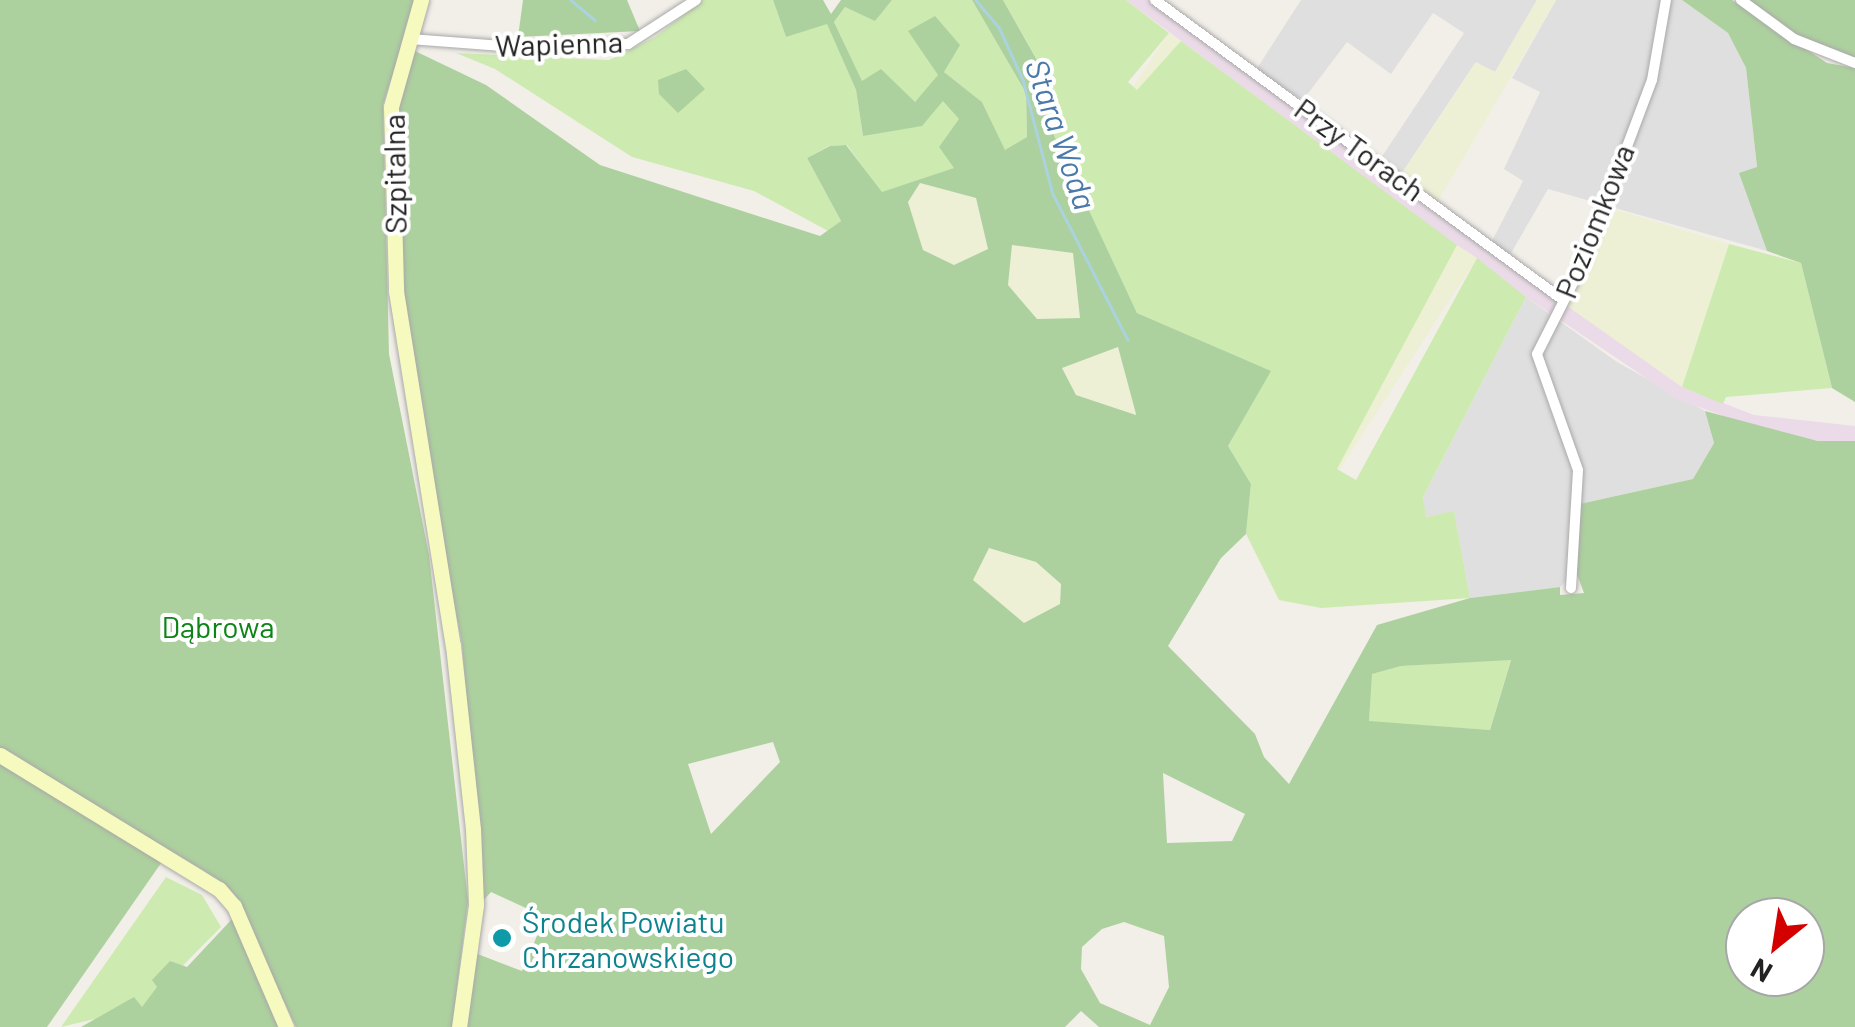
<!DOCTYPE html>
<meta charset="utf-8">
<style>
body{margin:0}
#map{position:relative;width:1855px;height:1027px;overflow:hidden;background:#f2efe9;font-family:Barlow,sans-serif}
div>[style]{position:absolute}
.residential>*{inset:0;background:#e0dfdf}
.industrial>*{inset:0;background:#ebdbe8}
.farmland>*{inset:0;background:#eef0d5;transform-origin:0 0}
.grass>*{inset:0;background:#cdebb0}
.forest>*{inset:0;background:#add19e}
.stream>*{height:2.5px;margin:-1.25px;padding:0 1.25px;transform-origin:1.25px;border-radius:1.25px;background:#aad3df}
.roads{filter:drop-shadow(0 0 2px #a9a9a9) drop-shadow(0 0 2px #a9a9a9)}
.street>*{height:10px;margin:-5px;padding:0 5px;transform-origin:5px;border-radius:5px;background:#fff}
.secondary>*{height:15px;margin:-7.5px;padding:0 7.5px;transform-origin:7.5px;border-radius:7.5px;background:#f7fabf}
.dots>*{width:28px;height:28px;translate:-50% -50%;box-sizing:border-box;border:5px solid #fff;border-radius:50%}
span{translate:-50% -50%;white-space:nowrap;text-align:center;line-height:1.15;-webkit-text-stroke:8px #fff;paint-order:stroke}
.street-label{font-size:30px;color:#222}
.park-label{font-size:30px;color:#0c8416}
.culture-label{font-size:30px;color:#0d838f}
.left{translate:0 -50%;text-align:left}
.water-label{font-size:32px;color:#4a7aab;font-style:italic}
.north{position:absolute;left:1725px;top:897px;width:100px;height:100px;box-sizing:border-box;background:#fff;border:2px solid #a7a7a7;border-radius:50%;rotate:210deg;font-size:28px;font-weight:700;line-height:40px;text-align:center;color:#222}
.north::after{content:'';display:block;margin:auto;width:35px;height:45px;background:#d40000;clip-path:polygon(50% 0,100% 100%,50% 72%,0 100%)}
</style>
<div id="map">
<div class="residential">
<div style="clip-path:polygon(1301px 0,1537px 0,1495px 72px,1475px 63px,1400px 176px,1379px 161px,1464px 33px,1433px 13px,1391px 74px,1347px 42px,1303px 100px,1256px 70px)"></div>
<div style="clip-path:polygon(1556px 0,1682px 0,1728px 33px,1746px 68px,1757px 168px,1740px 174px,1767px 251px,1548px 189px,1510px 255px,1492px 241px,1523px 181px,1504px 169px,1540px 92px,1512px 78px)"></div>
<div style="clip-path:polygon(1526px 297px,1617px 362px,1705px 411px,1714px 443px,1693px 479px,1575px 505px,1567px 580px,1560px 587px,1470px 598px,1454px 512px,1425px 517px,1423px 497px)"></div>
</div>
<div class="industrial">
<div style="clip-path:polygon(1126px 0,1150px 0,1682px 387px,1754px 415px,1855px 426px,1855px 441px,1819px 441px,1751px 426px,1677px 399px,1526px 297px)"></div>
</div>
<div class="farmland">
<div style="clip-path:polygon(1537px 0,1556px 0,1437px 203px,1400px 176px,1476px 62px,1495px 72px)"></div>
<div style="left:1169px;top:33px;width:14px;height:65px;rotate:34deg"></div>
<div style="clip-path:polygon(920px 183px,976px 198px,988px 249px,954px 265px,923px 250px,908px 202px)"></div>
<div style="clip-path:polygon(1604px 206px,1729px 244px,1682px 387px,1563px 303px)"></div>
<div style="clip-path:polygon(1012px 244px,1074px 253px,1080px 318px,1037px 320px,1008px 285px)"></div>
<div style="left:1457px;top:245px;width:24px;height:254px;rotate:33deg"></div>
<div style="clip-path:polygon(1118px 347px,1137px 415px,1076px 395px,1062px 367px)"></div>
<div style="clip-path:polygon(989px 547px,1036px 562px,1062px 584px,1060px 605px,1024px 623px,972px 580px)"></div>
</div>
<div class="grass">
<div style="clip-path:polygon(703px 0,773px 0,786px 37px,827px 23px,856px 90px,863px 136px,943px 100px,960px 120px,955px 168px,882px 193px,847px 145px,829px 146px,807px 158px,841px 221px,828px 231px,754px 191px,632px 157px,495px 69px,456px 53px,609px 60px,655px 37px)"></div>
<div style="clip-path:polygon(892px 0,972px 0,1026px 93px,1027px 137px,1005px 151px,982px 102px,944px 72px,915px 102px,862px 82px,834px 22px,845px 7px,875px 20px)"></div>
<div style="clip-path:polygon(1003px 0,1126px 0,1169px 33px,1128px 82px,1137px 90px,1181px 41px,1457px 245px,1337px 469px,1356px 480px,1477px 258px,1526px 297px,1423px 497px,1426px 517px,1454px 511px,1470px 598px,1321px 608px,1279px 600px,1246px 534px,1251px 484px,1228px 446px,1270px 371px,1137px 313px,1049px 127px,1055px 91px)"></div>
<div style="clip-path:polygon(1729px 244px,1801px 263px,1832px 388px,1726px 397px,1723px 404px,1682px 387px)"></div>
<div style="clip-path:polygon(1511px 659px,1490px 730px,1369px 722px,1371px 674px,1401px 666px)"></div>
<div style="clip-path:polygon(166px 877px,202px 895px,221px 927px,141px 1008px,61px 1027px)"></div>
</div>
<div class="forest">
<div style="clip-path:polygon(0 0,416px 0,383px 105px,389px 354px,429px 555px,468px 901px,452px 1027px,296px 1027px,238px 904px,206px 872px,0 750px)"></div>
<div style="clip-path:polygon(523px 0,627px 0,640px 31px,518px 37px)"></div>
<div style="clip-path:polygon(evenodd,773px 0,823px 0,831px 14px,841px 0,892px 0,875px 21px,845px 7px,834px 22px,862px 81px,881px 69px,915px 102px,938px 75px,908px 31px,935px 16px,960px 45px,944px 72px,982px 102px,1005px 150px,1027px 137px,1026px 93px,972px 0,1003px 0,1055px 92px,1050px 127px,1137px 313px,1271px 371px,1228px 446px,1251px 484px,1246px 534px,1221px 558px,1168px 646px,1255px 734px,1264px 757px,1289px 784px,1377px 625px,1470px 598px,1560px 587px,1560px 595px,1584px 593px,1576px 572px,1575px 505px,1693px 479px,1714px 443px,1705px 411px,1818px 441px,1855px 441px,1855px 1027px,1099px 1027px,1081px 1011px,1065px 1027px,464px 1027px,475px 953px,522px 971px,545px 917px,491px 892px,482px 902px,462px 644px,405px 349px,397px 108px,415px 51px,486px 85px,600px 165px,820px 236px,841px 221px,807px 158px,830px 146px,846px 145px,882px 192px,954px 168px,939px 147px,959px 119px,943px 101px,922px 126px,863px 136px,856px 90px,827px 24px,786px 37px,773px 0,920px 183px,976px 198px,988px 249px,954px 265px,923px 250px,908px 202px,920px 183px,773px 0,1012px 245px,1073px 253px,1080px 318px,1037px 319px,1008px 285px,1012px 245px,773px 0,1118px 347px,1136px 414px,1136px 415px,1076px 395px,1062px 368px,1118px 347px,773px 0,989px 548px,1036px 562px,1061px 584px,1060px 604px,1024px 623px,973px 580px,989px 548px,773px 0,1511px 660px,1490px 730px,1369px 721px,1372px 674px,1401px 666px,1511px 660px,773px 0,773px 742px,780px 762px,711px 834px,688px 764px,773px 742px,773px 0,1163px 773px,1245px 814px,1232px 841px,1167px 843px,1163px 773px,773px 0,1745px 917px,1805px 917px,1805px 977px,1745px 977px,1745px 917px,773px 0,1124px 922px,1164px 936px,1169px 987px,1150px 1025px,1100px 1003px,1081px 969px,1082px 947px,1102px 929px,1124px 922px)"></div>
<div style="clip-path:polygon(1682px 0,1732px 0,1827px 63px,1855px 68px,1855px 402px,1832px 388px,1801px 263px,1767px 251px,1739px 173px,1757px 167px,1746px 68px,1728px 33px)"></div>
<div style="clip-path:polygon(1749px 0,1855px 0,1855px 59px,1795px 34px)"></div>
<div style="clip-path:polygon(686px 69px,705px 89px,678px 113px,659px 94px,658px 80px)"></div>
<div style="clip-path:polygon(0 759px,166px 856px,47px 1027px,0 1027px)"></div>
<div style="clip-path:polygon(233px 918px,281px 1027px,81px 1027px,134px 997px,142px 1007px,157px 987px,152px 980px,170px 961px,187px 967px)"></div>
</div>
<div class="stream">
<div style="left:571px;top:0;width:31px;rotate:40deg"></div>
<div style="left:976px;top:0;width:35px;rotate:50deg"></div>
<div style="left:999px;top:27px;width:58px;rotate:65.6deg"></div>
<div style="left:1023px;top:80px;width:118px;rotate:75.3deg"></div>
<div style="left:1053px;top:194px;width:164px;rotate:62.8deg"></div>
</div>
<div class="roads">
<div class="street">
<div style="left:1155px;top:0;width:506px;rotate:36.33deg"></div>
<div style="left:1741px;top:0;width:66px;rotate:36.3deg"></div>
<div style="left:1794px;top:39px;width:66px;rotate:21.5deg"></div>
<div style="left:410px;top:39px;width:106px;rotate:4.3deg"></div>
<div style="left:516px;top:47px;width:112px;rotate:-1.5deg"></div>
<div style="left:628px;top:44px;width:81px;rotate:-32.9deg"></div>
<div style="left:1571px;top:588px;width:118px;rotate:-86.6deg"></div>
<div style="left:1578px;top:470px;width:123px;rotate:-109.5deg"></div>
<div style="left:1537px;top:354px;width:104px;rotate:-63.2deg"></div>
<div style="left:1584px;top:261px;width:193px;rotate:-69.4deg"></div>
<div style="left:1652px;top:80px;width:81px;rotate:-80.1deg"></div>
</div>
<div class="secondary">
<div style="left:421px;top:0;width:111px;rotate:105.7deg"></div>
<div style="left:391px;top:107px;width:184px;rotate:88.4deg"></div>
<div style="left:396px;top:291px;width:359px;rotate:80.9deg"></div>
<div style="left:453px;top:645px;width:185px;rotate:83.8deg"></div>
<div style="left:473px;top:829px;width:76px;rotate:87.7deg"></div>
<div style="left:476px;top:905px;width:123px;rotate:97.9deg"></div>
<div style="left:0;top:755px;width:257px;rotate:31.5deg"></div>
<div style="left:219px;top:889px;width:23px;rotate:49deg"></div>
<div style="left:234px;top:906px;width:132px;rotate:66.7deg"></div>
</div>
</div>
<div class="dots">
<div style="left:502px;top:938px;background:#0f9aa8"></div>
</div>
<div class="street-label">
<span style="left:559px;top:43px;rotate:-2deg">Wapienna</span>
<span style="left:1360px;top:149px;rotate:36deg">Przy Torach</span>
<span style="left:394px;top:174px;rotate:-91deg">Szpitalna</span>
<span style="left:1594px;top:221px;rotate:-68deg">Poziomkowa</span>
</div>
<div class="park-label">
<span style="left:218px;top:626px">Dąbrowa</span>
</div>
<div class="culture-label">
<span class="left" style="left:522px;top:938px">Środek Powiatu<br>Chrzanowskiego</span>
</div>
<div class="water-label">
<span style="left:1062px;top:134px;rotate:71deg">Stara Woda</span>
</div>
<div class="north">N</div>
</div>
